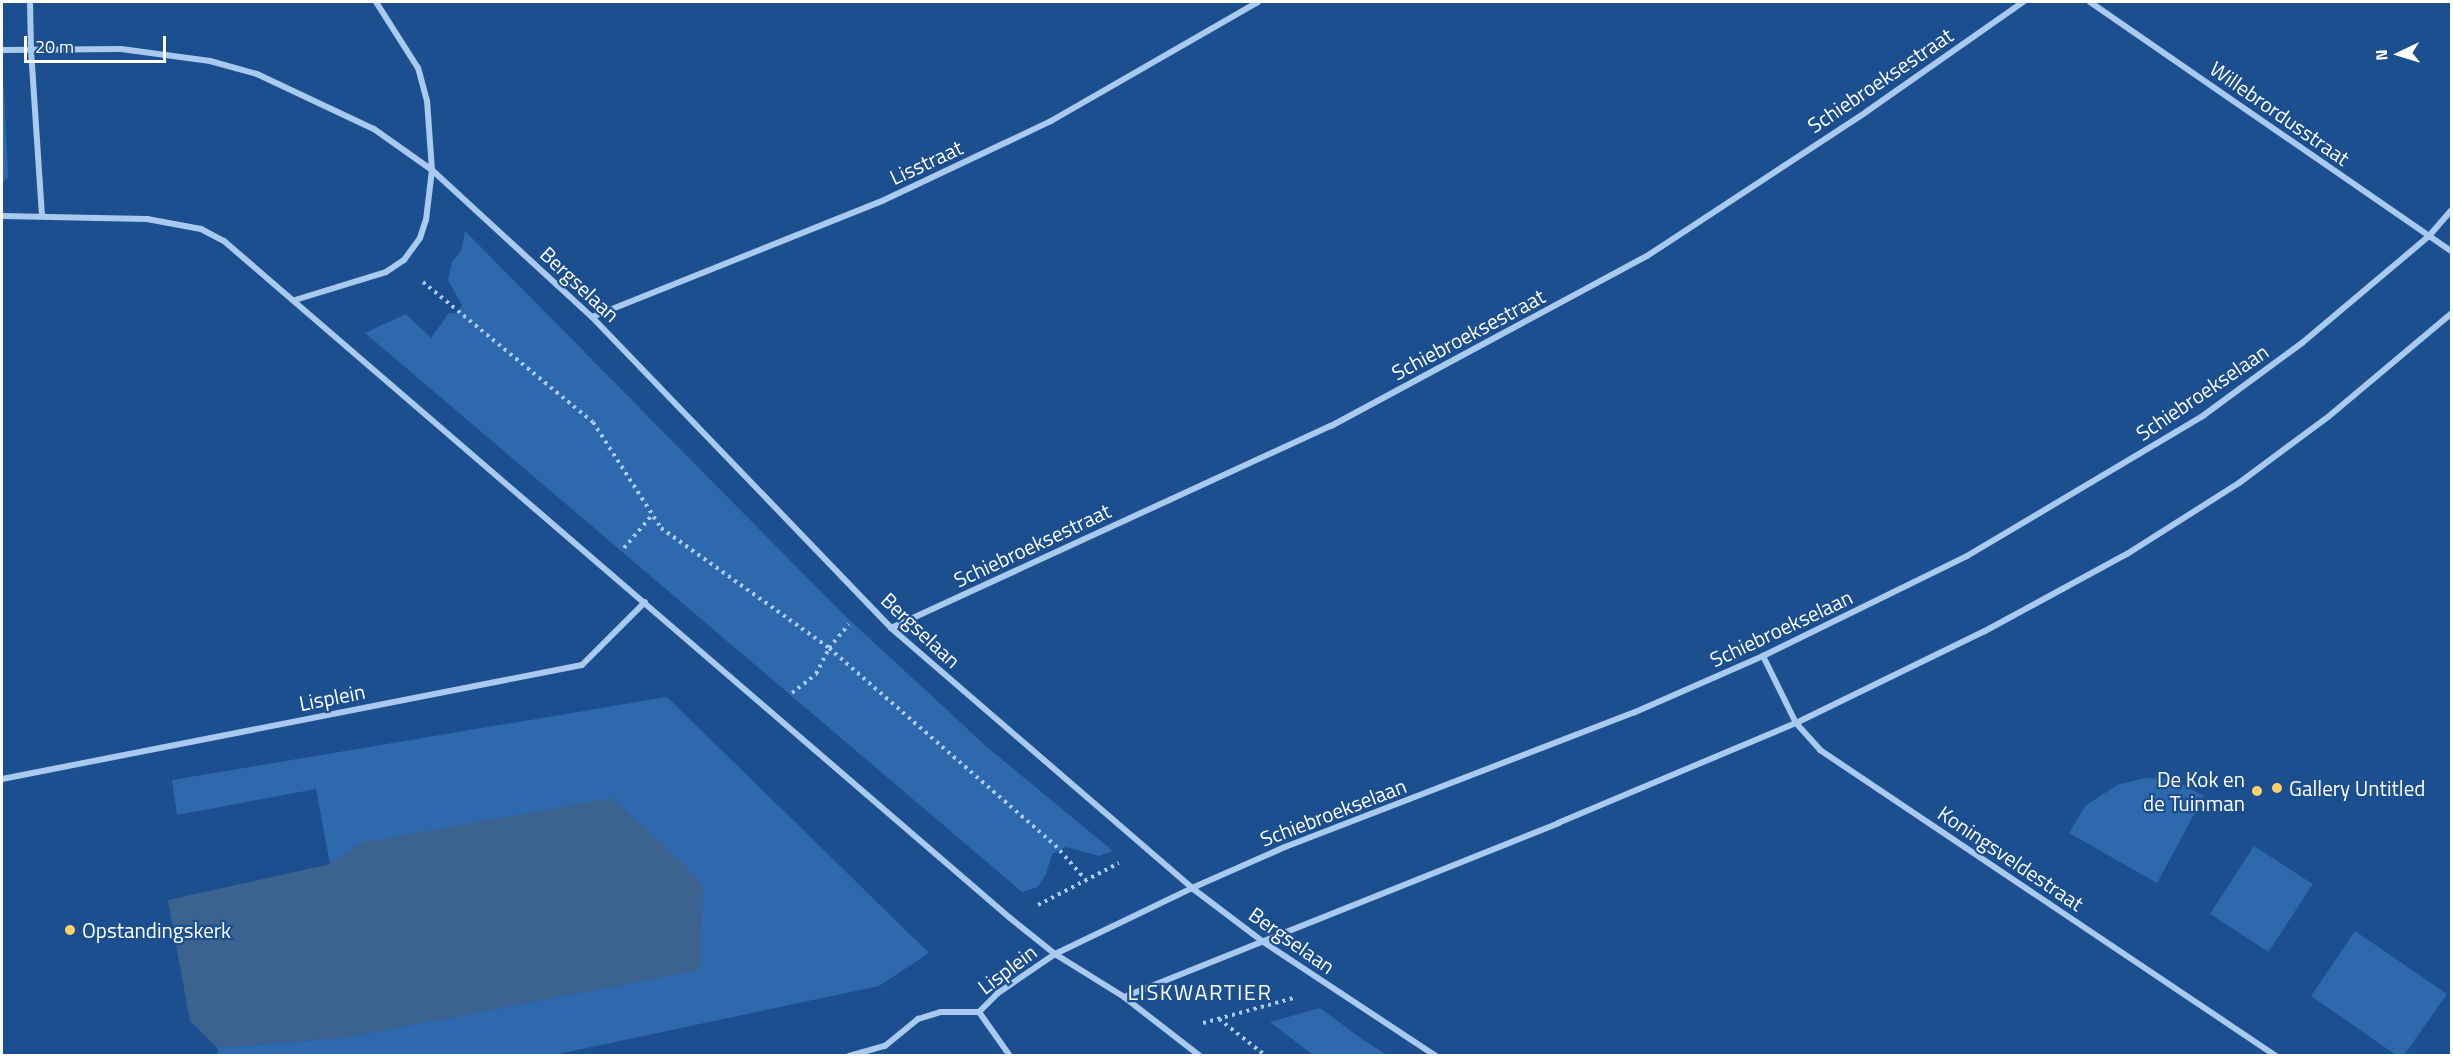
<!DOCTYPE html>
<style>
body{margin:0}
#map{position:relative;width:2453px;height:1057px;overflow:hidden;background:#1b4f8f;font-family:"Titillium Web",sans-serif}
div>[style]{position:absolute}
.green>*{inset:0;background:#2e69ad;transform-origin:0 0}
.water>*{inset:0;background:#3c6290}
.path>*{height:4px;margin-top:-2px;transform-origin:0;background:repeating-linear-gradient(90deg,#a9c9ee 0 3px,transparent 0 7.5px)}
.street>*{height:6px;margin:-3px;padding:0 3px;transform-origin:3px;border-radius:3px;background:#a9c9ee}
.dots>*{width:16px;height:16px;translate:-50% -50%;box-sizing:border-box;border:3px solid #1b4f8f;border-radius:50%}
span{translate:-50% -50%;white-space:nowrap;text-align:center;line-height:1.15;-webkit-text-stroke:4.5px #1b4f8f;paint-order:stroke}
.street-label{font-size:21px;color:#fff}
.poi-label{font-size:21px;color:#fff}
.right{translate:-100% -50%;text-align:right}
.left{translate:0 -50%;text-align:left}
.neighbourhood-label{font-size:22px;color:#fff;letter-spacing:1.5px}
.frame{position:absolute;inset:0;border:3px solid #fff;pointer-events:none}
.north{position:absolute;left:2369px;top:24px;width:60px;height:60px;-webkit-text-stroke:4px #1b4f8f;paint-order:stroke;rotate:266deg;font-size:16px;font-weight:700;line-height:24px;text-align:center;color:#fff}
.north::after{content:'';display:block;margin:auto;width:21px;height:27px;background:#fff;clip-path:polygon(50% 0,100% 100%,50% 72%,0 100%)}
.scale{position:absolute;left:24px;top:36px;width:142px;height:27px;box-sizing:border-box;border:3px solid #fff;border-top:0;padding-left:8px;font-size:18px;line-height:21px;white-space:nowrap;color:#fff;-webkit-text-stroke:4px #1b4f8f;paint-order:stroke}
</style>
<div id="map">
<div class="green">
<div style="clip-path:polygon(2px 85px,4px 87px,8px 177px,2px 183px)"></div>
<div style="clip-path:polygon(465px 231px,842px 613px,987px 747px,1113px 851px,1099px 856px,1066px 847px,1052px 854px,1046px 874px,1038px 887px,1022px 892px,365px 333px,406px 314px,431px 338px,449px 313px,457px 314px,462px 305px,448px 280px,452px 262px,461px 251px)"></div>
<div style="clip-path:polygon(667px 697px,929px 953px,879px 986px,554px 1055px,218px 1055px,217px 1048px,348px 1037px,699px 970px,703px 887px,361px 843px,330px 864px,316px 789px,177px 815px,172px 780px)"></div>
<div style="clip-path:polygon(2145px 778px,2172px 779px,2204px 796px,2157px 883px,2069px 833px,2085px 806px,2117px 785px)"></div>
<div style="left:2254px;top:846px;width:70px;height:81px;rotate:33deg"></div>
<div style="clip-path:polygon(2355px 931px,2447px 994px,2404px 1055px,2396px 1055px,2311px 996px)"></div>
<div style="clip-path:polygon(1320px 1008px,1362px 1039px,1387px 1055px,1313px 1055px,1270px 1022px)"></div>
</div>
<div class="water">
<div style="clip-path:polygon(612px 798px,686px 866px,703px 887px,700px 970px,348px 1037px,217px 1048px,190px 1021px,168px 900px,330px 864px,361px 843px)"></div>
</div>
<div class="path">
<div style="left:423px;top:282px;width:220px;rotate:39.5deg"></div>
<div style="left:593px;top:422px;width:126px;rotate:57.3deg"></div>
<div style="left:661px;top:528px;width:206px;rotate:35.5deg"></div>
<div style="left:829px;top:648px;width:300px;rotate:41.1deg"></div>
<div style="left:1055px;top:845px;width:47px;rotate:48.5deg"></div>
<div style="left:624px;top:548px;width:45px;rotate:-49.5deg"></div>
<div style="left:792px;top:693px;width:31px;rotate:-38deg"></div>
<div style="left:816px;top:674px;width:29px;rotate:-63deg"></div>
<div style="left:829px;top:648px;width:31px;rotate:-50deg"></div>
<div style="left:1038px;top:905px;width:91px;rotate:-27.4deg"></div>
<div style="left:1219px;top:1019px;width:60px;rotate:38.2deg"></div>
<div style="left:1203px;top:1023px;width:94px;rotate:-15.4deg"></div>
</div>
<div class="street">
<div style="left:30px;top:2px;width:48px;rotate:88.8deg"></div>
<div style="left:31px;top:50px;width:165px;rotate:86.2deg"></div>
<div style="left:2090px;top:2px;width:440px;rotate:34.6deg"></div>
<div style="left:2px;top:50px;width:119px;rotate:-0.5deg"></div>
<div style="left:121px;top:49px;width:90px;rotate:7.7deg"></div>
<div style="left:210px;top:61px;width:49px;rotate:15.5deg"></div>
<div style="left:257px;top:74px;width:129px;rotate:25.2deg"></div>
<div style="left:374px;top:129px;width:71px;rotate:35.3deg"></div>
<div style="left:432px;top:170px;width:217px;rotate:42.6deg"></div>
<div style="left:592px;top:317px;width:431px;rotate:46.1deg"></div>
<div style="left:891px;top:628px;width:398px;rotate:40.8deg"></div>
<div style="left:1192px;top:888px;width:88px;rotate:37.1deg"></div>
<div style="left:1262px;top:941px;width:209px;rotate:33.5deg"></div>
<div style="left:2px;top:216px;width:145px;rotate:1.2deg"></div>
<div style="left:147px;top:219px;width:55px;rotate:10.5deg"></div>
<div style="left:201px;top:229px;width:26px;rotate:28deg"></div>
<div style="left:224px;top:241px;width:1037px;rotate:40.74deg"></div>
<div style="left:1010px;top:918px;width:58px;rotate:38.7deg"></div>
<div style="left:1055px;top:954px;width:81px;rotate:31.9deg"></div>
<div style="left:1124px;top:997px;width:96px;rotate:37.8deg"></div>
<div style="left:295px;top:300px;width:95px;rotate:-17.1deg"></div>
<div style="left:386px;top:272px;width:22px;rotate:-34deg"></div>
<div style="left:404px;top:260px;width:27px;rotate:-54deg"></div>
<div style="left:420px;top:238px;width:19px;rotate:-72deg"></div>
<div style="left:426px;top:220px;width:50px;rotate:-83.2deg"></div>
<div style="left:432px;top:170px;width:69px;rotate:-94.1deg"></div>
<div style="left:427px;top:101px;width:34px;rotate:-105deg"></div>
<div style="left:418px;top:68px;width:78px;rotate:-122.5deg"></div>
<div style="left:592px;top:317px;width:312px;rotate:-21.8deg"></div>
<div style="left:882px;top:201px;width:138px;rotate:-25.3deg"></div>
<div style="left:1007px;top:142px;width:49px;rotate:-25.5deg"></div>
<div style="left:1051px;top:121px;width:239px;rotate:-29.9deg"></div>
<div style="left:891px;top:628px;width:484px;rotate:-24.7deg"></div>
<div style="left:1331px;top:426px;width:359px;rotate:-28.3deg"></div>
<div style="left:1647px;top:256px;width:262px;rotate:-33.3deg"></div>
<div style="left:1866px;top:112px;width:192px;rotate:-35deg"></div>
<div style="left:1763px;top:656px;width:75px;rotate:63.8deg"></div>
<div style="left:1796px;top:723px;width:36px;rotate:48deg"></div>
<div style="left:1820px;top:750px;width:549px;rotate:33.86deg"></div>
<div style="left:2px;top:779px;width:591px;rotate:-11.12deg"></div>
<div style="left:582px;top:665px;width:89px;rotate:-45deg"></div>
<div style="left:1124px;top:997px;width:468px;rotate:-21.8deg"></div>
<div style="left:1558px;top:823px;width:258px;rotate:-22.8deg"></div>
<div style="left:1796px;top:723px;width:210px;rotate:-26deg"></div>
<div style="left:1985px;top:631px;width:162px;rotate:-28.5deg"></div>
<div style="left:2127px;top:554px;width:133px;rotate:-32.4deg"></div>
<div style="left:2239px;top:483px;width:111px;rotate:-36.6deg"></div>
<div style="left:2328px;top:417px;width:162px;rotate:-40deg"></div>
<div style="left:979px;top:1012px;width:54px;rotate:54.8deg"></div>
<div style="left:849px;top:1056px;width:37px;rotate:-16deg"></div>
<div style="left:885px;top:1046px;width:43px;rotate:-39.3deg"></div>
<div style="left:918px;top:1019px;width:24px;rotate:-17deg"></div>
<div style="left:941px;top:1012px;width:38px"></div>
<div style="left:979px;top:1012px;width:27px;rotate:-45deg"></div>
<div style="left:998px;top:993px;width:69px;rotate:-34.4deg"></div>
<div style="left:1055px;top:954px;width:152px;rotate:-25.7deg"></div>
<div style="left:1192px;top:888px;width:102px;rotate:-23.8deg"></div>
<div style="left:1285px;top:847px;width:373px;rotate:-21.1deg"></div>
<div style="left:1633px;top:713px;width:142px;rotate:-23.7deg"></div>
<div style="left:1763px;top:656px;width:227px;rotate:-26.1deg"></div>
<div style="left:1967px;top:556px;width:276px;rotate:-30.7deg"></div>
<div style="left:2204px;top:415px;width:122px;rotate:-36.3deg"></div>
<div style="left:2302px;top:343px;width:166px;rotate:-40.1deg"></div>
<div style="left:2429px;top:236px;width:35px;rotate:-49deg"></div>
</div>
<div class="dots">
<div style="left:2277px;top:788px;background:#ffd166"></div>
<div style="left:2257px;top:791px;background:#ffd166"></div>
<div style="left:70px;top:930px;background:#ffd166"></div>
</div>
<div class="street-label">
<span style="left:1880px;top:80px;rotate:-34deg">Schiebroeksestraat</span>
<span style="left:2280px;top:113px;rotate:35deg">Willebrordusstraat</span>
<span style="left:926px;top:162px;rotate:-25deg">Lisstraat</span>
<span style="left:580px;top:284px;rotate:43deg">Bergselaan</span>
<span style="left:1468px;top:334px;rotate:-28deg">Schiebroeksestraat</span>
<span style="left:2202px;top:392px;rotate:-34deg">Schiebroekselaan</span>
<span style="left:1032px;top:545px;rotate:-25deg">Schiebroeksestraat</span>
<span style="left:1781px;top:628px;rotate:-25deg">Schiebroekselaan</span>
<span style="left:921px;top:630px;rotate:43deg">Bergselaan</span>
<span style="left:332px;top:697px;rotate:-11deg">Lisplein</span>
<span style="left:1333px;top:812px;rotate:-21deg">Schiebroekselaan</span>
<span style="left:2011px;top:858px;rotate:34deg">Koningsveldestraat</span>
<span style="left:1292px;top:940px;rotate:35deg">Bergselaan</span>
<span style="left:1007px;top:969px;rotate:-37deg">Lisplein</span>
</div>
<div class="poi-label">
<span class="right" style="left:2245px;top:791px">De Kok en<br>de Tuinman</span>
<span class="left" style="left:2289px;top:788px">Gallery Untitled</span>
<span class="left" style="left:82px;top:930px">Opstandingskerk</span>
</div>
<div class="neighbourhood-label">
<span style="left:1200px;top:993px">LISKWARTIER</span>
</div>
<div class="frame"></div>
<div class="north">N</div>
<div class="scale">20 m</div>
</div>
